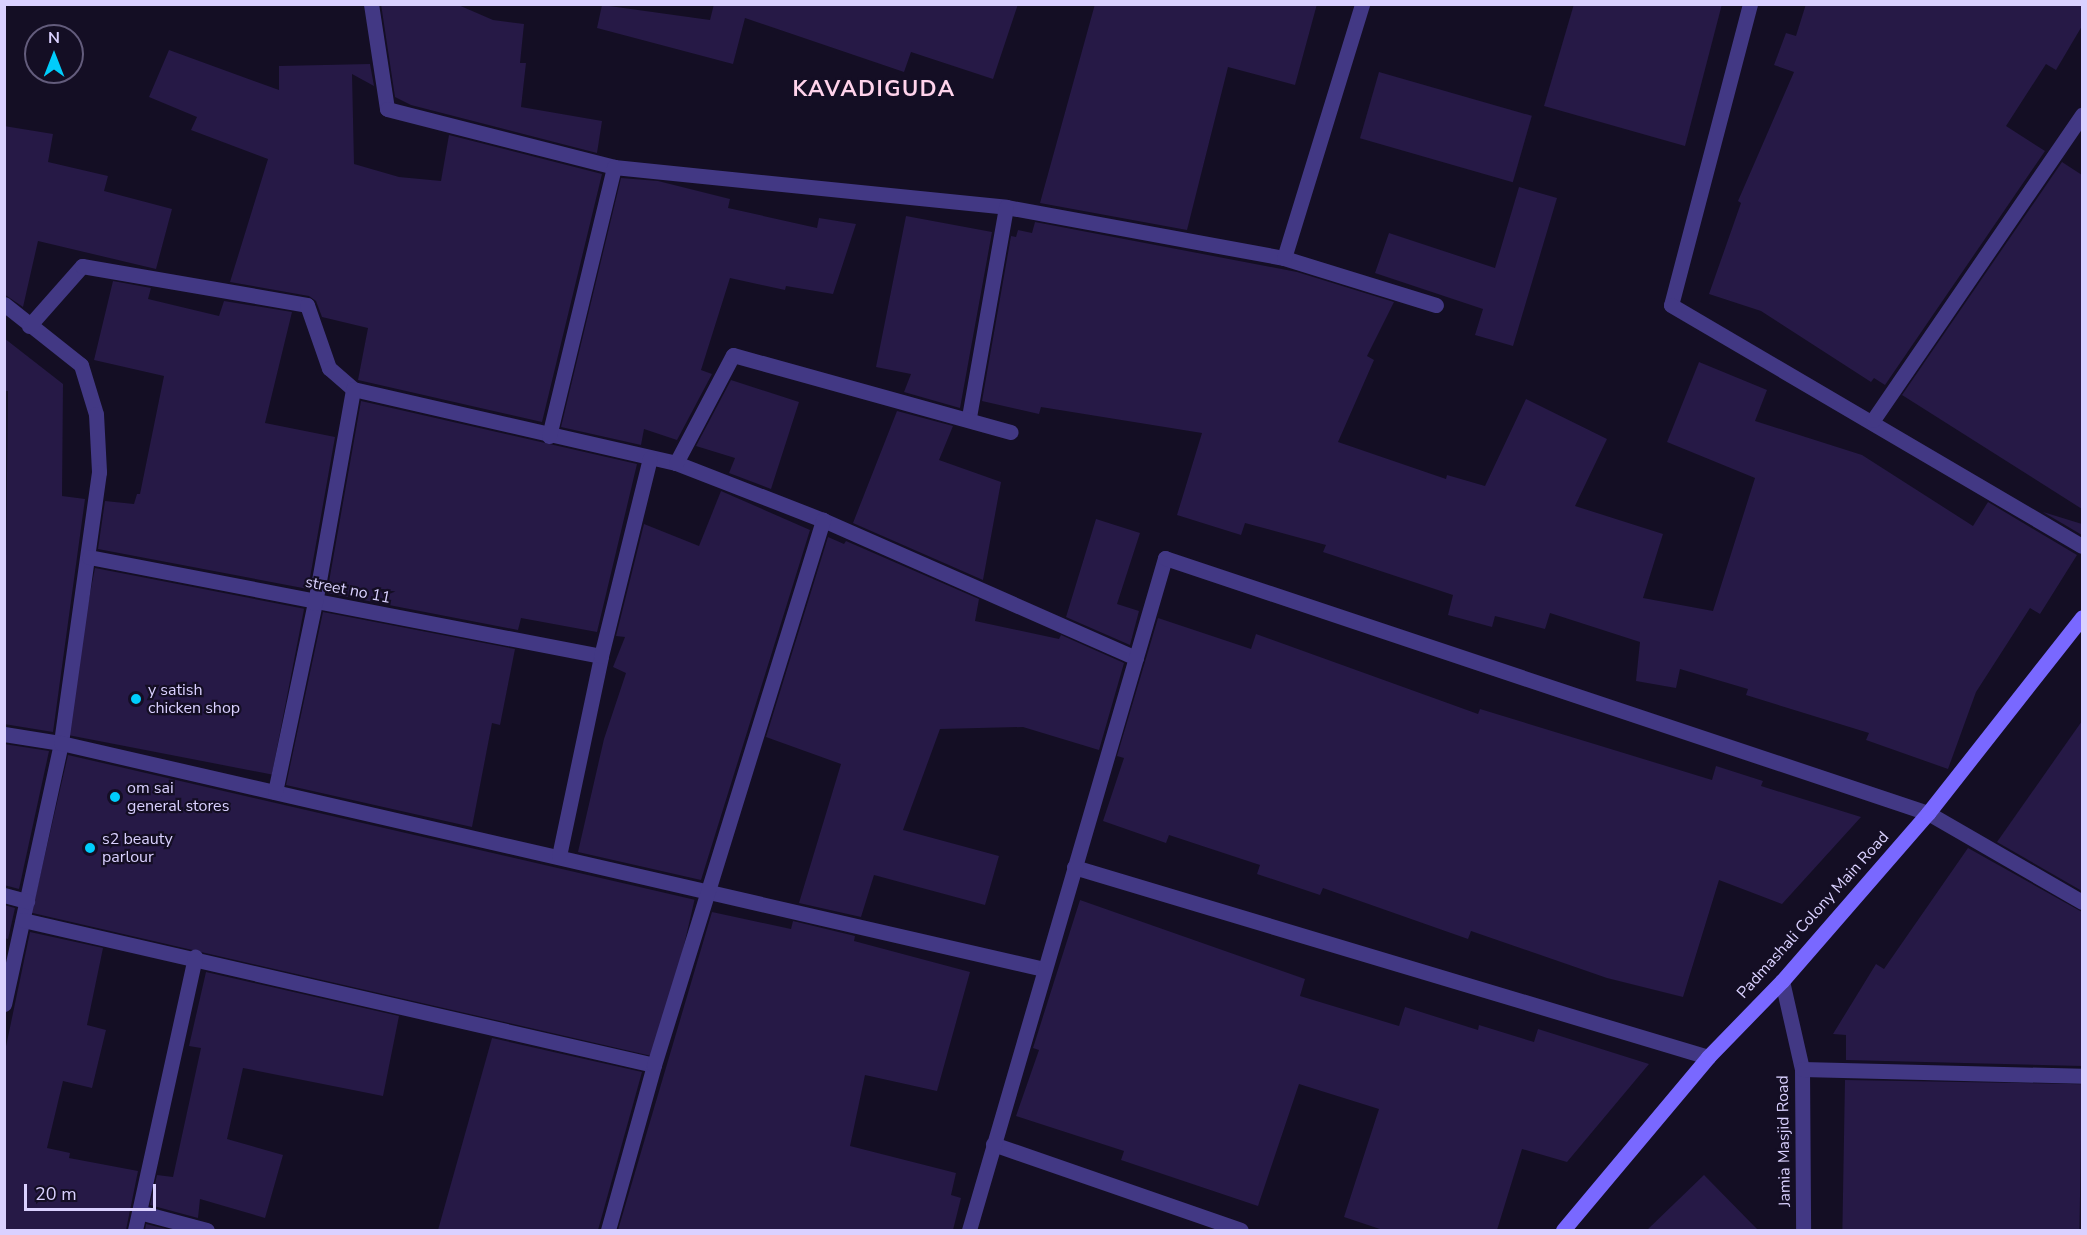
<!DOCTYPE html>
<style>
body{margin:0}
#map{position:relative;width:2087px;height:1235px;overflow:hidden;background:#140e24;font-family:"Nunito Sans",sans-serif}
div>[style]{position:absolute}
.building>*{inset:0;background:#261946;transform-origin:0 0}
.street>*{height:15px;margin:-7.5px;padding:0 7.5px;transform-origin:7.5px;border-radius:7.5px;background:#423884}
.secondary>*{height:15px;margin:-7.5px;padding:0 7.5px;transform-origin:7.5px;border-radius:7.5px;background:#7968ff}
.dots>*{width:16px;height:16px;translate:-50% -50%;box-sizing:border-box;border:3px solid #140e24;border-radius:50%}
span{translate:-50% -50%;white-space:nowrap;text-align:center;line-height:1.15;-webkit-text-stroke:4.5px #140e24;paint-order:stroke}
.street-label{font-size:16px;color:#dad1ff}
.poi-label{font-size:16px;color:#dad1ff}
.left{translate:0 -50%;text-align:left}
.district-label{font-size:22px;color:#ffd3eb;font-weight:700;letter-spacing:1.5px}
.frame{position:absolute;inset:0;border:6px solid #dad1ff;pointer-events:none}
.north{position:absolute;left:24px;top:24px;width:60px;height:60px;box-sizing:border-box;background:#140e24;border:2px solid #635c7c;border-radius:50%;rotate:0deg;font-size:16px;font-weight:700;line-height:24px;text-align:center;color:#dad1ff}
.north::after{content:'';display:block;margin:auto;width:21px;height:27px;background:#00cdfc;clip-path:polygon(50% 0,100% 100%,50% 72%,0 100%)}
.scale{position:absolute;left:24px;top:1184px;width:132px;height:27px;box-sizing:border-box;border:3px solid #dad1ff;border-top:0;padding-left:8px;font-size:18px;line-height:21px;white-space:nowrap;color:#dad1ff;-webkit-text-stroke:4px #140e24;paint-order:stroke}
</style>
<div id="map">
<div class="building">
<div style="clip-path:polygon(381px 4px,456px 4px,493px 20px,524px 24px,520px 63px,526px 63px,521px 107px,602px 121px,597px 153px,411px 105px,395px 97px)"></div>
<div style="clip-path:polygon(714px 4px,1018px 4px,993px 79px,911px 52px,904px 72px,745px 18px,733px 64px,597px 28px,602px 5px,710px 20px)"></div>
<div style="clip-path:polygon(1095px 4px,1317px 4px,1295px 85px,1228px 67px,1187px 230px,1040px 203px)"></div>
<div style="clip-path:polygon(1574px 4px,1722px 4px,1685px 146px,1544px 106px)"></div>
<div style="clip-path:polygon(1806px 4px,2082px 4px,2082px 26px,2056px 70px,2046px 64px,2006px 126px,2045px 151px,1885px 385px,1874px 378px,1871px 382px,1761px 311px,1709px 294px,1741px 203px,1738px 201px,1794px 72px,1774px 65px,1786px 33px,1796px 36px)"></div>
<div style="clip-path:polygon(169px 50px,279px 90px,279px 66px,370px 64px,374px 86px,352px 74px,354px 164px,399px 177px,441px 181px,449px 135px,602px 174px,542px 422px,358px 380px,368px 328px,322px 317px,316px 301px,309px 296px,230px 282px,268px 159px,191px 130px,197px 117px,149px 97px)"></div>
<div style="left:1379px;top:72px;width:159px;height:69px;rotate:16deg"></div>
<div style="clip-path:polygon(4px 126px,53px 134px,48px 162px,108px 176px,104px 191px,172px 209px,156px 269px,38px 241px,23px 307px,4px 294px)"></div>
<div style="clip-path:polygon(2062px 162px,2082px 175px,2082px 509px,1902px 395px)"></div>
<div style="clip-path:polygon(621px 178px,658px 181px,730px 199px,728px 208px,817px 228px,819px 218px,856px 224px,833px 294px,786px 286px,785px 290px,730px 278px,701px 370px,712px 374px,677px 440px,644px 429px,641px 445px,561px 427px)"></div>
<div style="clip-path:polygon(1519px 187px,1557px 198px,1513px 346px,1475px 335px,1483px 309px,1375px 273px,1389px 233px,1495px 268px)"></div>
<div style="clip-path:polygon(906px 216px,992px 232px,960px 408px,904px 392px,911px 374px,876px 367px)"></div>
<div style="clip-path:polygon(1035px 222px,1297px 272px,1394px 302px,1367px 356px,1374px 360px,1338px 442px,1446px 479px,1447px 475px,1485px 486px,1526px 399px,1607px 439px,1575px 506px,1663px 534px,1643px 598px,1713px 611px,1755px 478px,1667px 442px,1699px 362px,1767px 390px,1755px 421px,1862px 455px,1973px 526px,1988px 502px,2077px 555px,2040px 614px,2030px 608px,1976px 692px,1948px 769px,1866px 740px,1869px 733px,1746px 695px,1748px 689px,1680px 669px,1676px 688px,1636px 681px,1640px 642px,1550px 613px,1545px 629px,1495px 616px,1492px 627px,1448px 615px,1453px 595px,1323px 552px,1326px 545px,1245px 523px,1241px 535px,1177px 515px,1202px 433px,1041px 407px,1039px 414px,982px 401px,1011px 236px,1016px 237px,1018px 230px,1032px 233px)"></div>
<div style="clip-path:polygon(113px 281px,151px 288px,148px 299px,219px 316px,224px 301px,292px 312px,265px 423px,335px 437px,308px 589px,98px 549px,105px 501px,134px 504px,137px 494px,140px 494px,164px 376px,94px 360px)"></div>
<div style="clip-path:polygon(4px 338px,63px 384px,62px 496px,85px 499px,53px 732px,4px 724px,8px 391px,4px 391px)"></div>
<div style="clip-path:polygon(731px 380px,799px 402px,771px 489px,729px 473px,735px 458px,696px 446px)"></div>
<div style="clip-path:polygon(361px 401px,637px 464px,597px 632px,521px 618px,518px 630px,327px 593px)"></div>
<div style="clip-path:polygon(897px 411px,953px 426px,939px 460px,1001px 482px,983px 580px,853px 523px)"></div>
<div style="clip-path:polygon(721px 491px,810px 530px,701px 880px,578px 852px,604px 739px,626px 673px,613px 667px,625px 637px,616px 636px,644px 524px,699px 546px)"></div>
<div style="clip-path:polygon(2043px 512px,2082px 524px,2082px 535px)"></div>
<div style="clip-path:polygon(1096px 519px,1140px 533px,1117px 604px,1139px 611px,1130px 645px,1066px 617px)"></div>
<div style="clip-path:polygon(828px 537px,844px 544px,846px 541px,979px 599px,975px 621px,1059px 639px,1061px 635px,1124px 663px,1099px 750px,1023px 727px,940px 729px,903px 830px,999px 856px,985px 905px,874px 875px,861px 917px,799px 903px,841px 764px,766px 737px)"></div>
<div style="left:95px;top:568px;width:213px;height:169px;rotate:11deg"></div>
<div style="clip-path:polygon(323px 612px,515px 649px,500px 725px,492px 723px,472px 827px,286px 785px)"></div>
<div style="clip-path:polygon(1158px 618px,1251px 649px,1256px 634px,1478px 714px,1480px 709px,1712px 780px,1716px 766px,1763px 781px,1761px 786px,1861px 817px,1782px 904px,1719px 880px,1683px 997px,1607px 978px,1471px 931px,1468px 939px,1323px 888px,1320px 895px,1257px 874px,1260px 865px,1169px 835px,1166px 843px,1103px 821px,1124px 758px,1117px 756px)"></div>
<div style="clip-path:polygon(2082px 721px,2082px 891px,1997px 842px)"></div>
<div style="clip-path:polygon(4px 744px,49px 751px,19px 889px,4px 885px)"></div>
<div style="left:68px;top:755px;width:643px;height:162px;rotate:13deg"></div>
<div style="clip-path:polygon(1968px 848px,2082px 912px,2082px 1066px,1846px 1060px,1846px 1035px,1833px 1034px,1876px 964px,1884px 969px)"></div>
<div style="clip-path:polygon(1080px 900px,1305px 979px,1300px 996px,1399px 1026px,1405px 1007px,1478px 1030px,1479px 1025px,1534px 1042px,1538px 1029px,1649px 1064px,1567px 1162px,1522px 1149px,1497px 1230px,1383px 1230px,1344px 1217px,1379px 1109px,1299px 1084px,1258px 1206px,1121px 1160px,1124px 1151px,1016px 1116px,1039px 1050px,1033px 1048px)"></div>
<div style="clip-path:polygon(4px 905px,15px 908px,8px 939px,4px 938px)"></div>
<div style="clip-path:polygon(712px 912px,791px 929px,793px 921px,855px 936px,854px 941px,970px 972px,937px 1091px,865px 1075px,850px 1146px,956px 1173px,951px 1195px,961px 1198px,953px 1230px,618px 1230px)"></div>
<div style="clip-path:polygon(30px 932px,103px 948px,87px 1025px,106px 1030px,92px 1088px,63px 1081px,47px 1148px,70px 1153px,69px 1158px,138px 1171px,126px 1230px,4px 1230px,4px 1056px)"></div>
<div style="clip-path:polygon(206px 972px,399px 1016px,383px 1096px,243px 1068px,227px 1139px,283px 1155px,265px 1218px,200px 1199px,198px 1218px,150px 1205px,157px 1175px,173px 1177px,201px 1048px,189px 1046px)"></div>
<div style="clip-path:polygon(492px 1038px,642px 1072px,598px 1230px,438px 1230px)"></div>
<div style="left:1845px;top:1080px;width:237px;height:150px;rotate:1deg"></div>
<div style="clip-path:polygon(1704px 1175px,1758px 1230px,1647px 1230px)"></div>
<div style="clip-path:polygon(146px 1224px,171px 1230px,145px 1230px)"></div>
</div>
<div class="street">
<div style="left:371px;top:4px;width:106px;rotate:81.3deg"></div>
<div style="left:387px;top:109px;width:234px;rotate:14.3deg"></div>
<div style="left:614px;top:167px;width:394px;rotate:5.8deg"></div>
<div style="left:1006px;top:207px;width:283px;rotate:10.4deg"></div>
<div style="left:1284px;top:258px;width:159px;rotate:17.2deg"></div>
<div style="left:1750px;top:4px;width:311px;rotate:104.7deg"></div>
<div style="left:1671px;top:305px;width:476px;rotate:30.4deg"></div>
<div style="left:1284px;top:258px;width:266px;rotate:-72.9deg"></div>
<div style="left:4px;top:304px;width:98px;rotate:38.4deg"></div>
<div style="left:81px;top:365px;width:51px;rotate:73deg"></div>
<div style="left:96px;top:414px;width:58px;rotate:87deg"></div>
<div style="left:99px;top:472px;width:274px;rotate:98deg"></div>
<div style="left:61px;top:743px;width:267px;rotate:102.3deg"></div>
<div style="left:29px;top:326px;width:80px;rotate:-48.5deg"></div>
<div style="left:82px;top:266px;width:228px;rotate:9.8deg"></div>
<div style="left:307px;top:305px;width:67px;rotate:70.8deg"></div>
<div style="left:329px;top:368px;width:32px;rotate:41deg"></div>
<div style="left:353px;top:389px;width:331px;rotate:12.9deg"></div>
<div style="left:676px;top:463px;width:158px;rotate:21.2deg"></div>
<div style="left:823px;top:520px;width:342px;rotate:23.8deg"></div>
<div style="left:969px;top:417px;width:213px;rotate:-80deg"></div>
<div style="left:1873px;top:420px;width:370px;rotate:-55.6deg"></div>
<div style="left:549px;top:436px;width:277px;rotate:-76.4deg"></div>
<div style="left:676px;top:463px;width:122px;rotate:-62.2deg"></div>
<div style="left:733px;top:355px;width:288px;rotate:15.5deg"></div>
<div style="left:89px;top:557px;width:521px;rotate:10.94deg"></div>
<div style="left:4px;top:734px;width:58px;rotate:9deg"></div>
<div style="left:61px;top:743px;width:1009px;rotate:12.95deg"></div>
<div style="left:275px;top:792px;width:193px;rotate:-78.1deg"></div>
<div style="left:315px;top:603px;width:217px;rotate:-79.9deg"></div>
<div style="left:559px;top:856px;width:204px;rotate:-78.1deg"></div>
<div style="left:601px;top:656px;width:204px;rotate:-76.1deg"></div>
<div style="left:1074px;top:867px;width:662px;rotate:16.68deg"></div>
<div style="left:4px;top:895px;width:24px;rotate:15deg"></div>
<div style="left:23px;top:920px;width:647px;rotate:12.94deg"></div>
<div style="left:1782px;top:981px;width:90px;rotate:77.2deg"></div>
<div style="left:1802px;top:1069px;width:161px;rotate:89.6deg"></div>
<div style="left:1802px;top:1069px;width:280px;rotate:1.4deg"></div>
<div style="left:993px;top:1144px;width:262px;rotate:19.1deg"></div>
<div style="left:139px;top:1212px;width:70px;rotate:14.8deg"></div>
<div style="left:135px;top:1230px;width:280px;rotate:-77.6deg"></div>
<div style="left:608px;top:1230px;width:171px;rotate:-74.4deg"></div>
<div style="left:654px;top:1065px;width:571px;rotate:-72.77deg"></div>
<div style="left:969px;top:1230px;width:700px;rotate:-73.74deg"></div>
<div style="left:1165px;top:558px;width:804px;rotate:18.48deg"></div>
<div style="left:1928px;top:813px;width:178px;rotate:30deg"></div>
</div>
<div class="secondary">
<div style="left:1563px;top:1230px;width:226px;rotate:-50deg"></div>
<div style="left:1708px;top:1057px;width:106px;rotate:-45.8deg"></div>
<div style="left:1782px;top:981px;width:223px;rotate:-49deg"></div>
<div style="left:1928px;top:813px;width:249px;rotate:-51.8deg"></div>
</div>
<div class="dots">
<div style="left:136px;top:699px;background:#00cdfc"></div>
<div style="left:115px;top:797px;background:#00cdfc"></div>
<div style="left:90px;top:848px;background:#00cdfc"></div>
</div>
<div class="street-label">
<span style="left:348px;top:590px;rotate:11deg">street no 11</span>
<span style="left:1813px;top:915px;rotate:-48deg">Padmashali Colony Main Road</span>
<span style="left:1784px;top:1141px;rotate:-91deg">Jamia Masjid Road</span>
</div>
<div class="poi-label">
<span class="left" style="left:148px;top:699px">y satish<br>chicken shop</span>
<span class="left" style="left:127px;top:797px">om sai<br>general stores</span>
<span class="left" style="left:102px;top:848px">s2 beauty<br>parlour</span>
</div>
<div class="district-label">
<span style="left:874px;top:90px">KAVADIGUDA</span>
</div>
<div class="frame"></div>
<div class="north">N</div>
<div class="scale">20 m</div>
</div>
